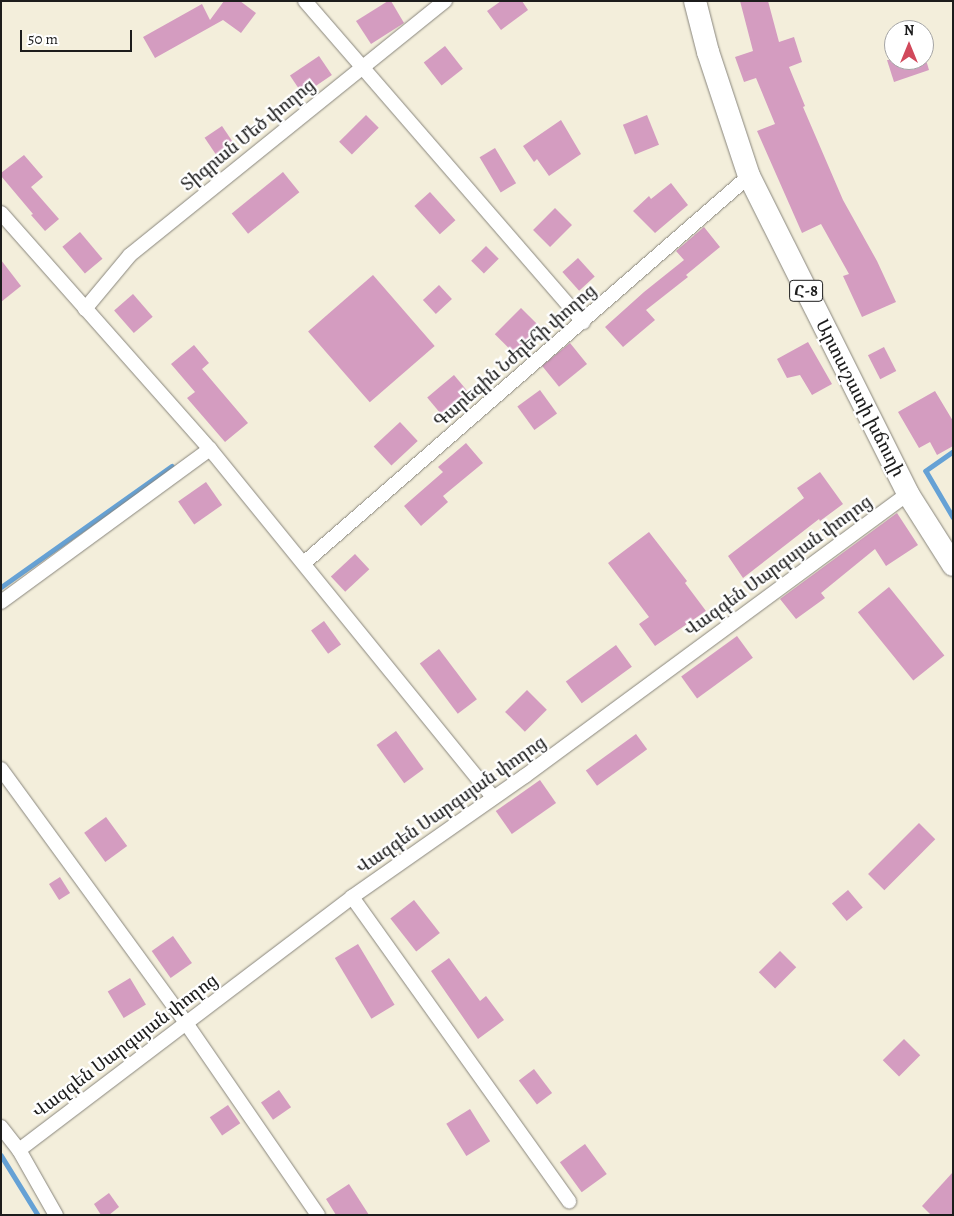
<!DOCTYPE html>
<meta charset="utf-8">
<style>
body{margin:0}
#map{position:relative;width:954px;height:1216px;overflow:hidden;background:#f3eedb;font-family:Alegreya,"Noto Serif Armenian",serif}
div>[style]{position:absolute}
.stream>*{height:4.5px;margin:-2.25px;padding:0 2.25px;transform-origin:2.25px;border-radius:2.25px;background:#65a1d5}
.building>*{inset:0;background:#d49cc0;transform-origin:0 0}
.roads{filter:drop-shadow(0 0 1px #88857c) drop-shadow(0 0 1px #88857c)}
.street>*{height:14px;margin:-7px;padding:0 7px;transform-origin:7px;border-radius:7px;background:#fff}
.primary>*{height:22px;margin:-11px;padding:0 11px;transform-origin:11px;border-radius:11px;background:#fff}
span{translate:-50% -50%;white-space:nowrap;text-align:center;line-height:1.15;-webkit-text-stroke:4.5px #fff;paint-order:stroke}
.shield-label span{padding:1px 4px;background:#fff;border:1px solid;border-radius:4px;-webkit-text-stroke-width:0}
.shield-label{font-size:16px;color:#1c1c1c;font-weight:700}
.street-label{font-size:18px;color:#1c1c1c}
.frame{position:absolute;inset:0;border:2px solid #1c1c1c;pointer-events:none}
.north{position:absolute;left:884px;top:20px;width:50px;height:50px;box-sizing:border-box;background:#fff;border:1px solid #a4a4a4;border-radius:50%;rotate:0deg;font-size:14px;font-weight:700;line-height:20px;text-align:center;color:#1c1c1c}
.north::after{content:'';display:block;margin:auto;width:18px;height:22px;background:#d1495b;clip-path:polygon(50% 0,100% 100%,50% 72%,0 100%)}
.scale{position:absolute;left:20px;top:30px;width:112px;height:22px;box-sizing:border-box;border:2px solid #1c1c1c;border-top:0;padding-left:6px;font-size:15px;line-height:18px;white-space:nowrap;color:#1c1c1c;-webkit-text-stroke:4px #fff;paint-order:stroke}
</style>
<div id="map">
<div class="stream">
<div style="left:953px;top:452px;width:33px;rotate:145deg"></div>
<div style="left:926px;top:471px;width:53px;rotate:59.6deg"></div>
<div style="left:1px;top:587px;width:209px;rotate:-35.3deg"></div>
<div style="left:1px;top:1155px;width:70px;rotate:58.3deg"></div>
</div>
<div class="building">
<div style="clip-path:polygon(224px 1px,240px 1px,256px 13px,241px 33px,223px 20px,155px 58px,143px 37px,202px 4px,210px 20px)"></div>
<div style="clip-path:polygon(388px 1px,391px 1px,404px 23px,371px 44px,356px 21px)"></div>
<div style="clip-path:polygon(501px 1px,522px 1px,528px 10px,501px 30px,487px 11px)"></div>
<div style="clip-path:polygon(740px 1px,768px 1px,779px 42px,794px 37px,802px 62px,789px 67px,805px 106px,803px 107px,843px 200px,877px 261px,896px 302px,862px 317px,843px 276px,849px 274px,821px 224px,802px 233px,757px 131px,775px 124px,756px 78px,744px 82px,735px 57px,753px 51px)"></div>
<div style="left:445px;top:46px;width:29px;height:27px;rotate:52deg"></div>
<div style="left:319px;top:56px;width:23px;height:35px;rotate:56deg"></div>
<div style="clip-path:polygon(887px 60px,926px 60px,929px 70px,894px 82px)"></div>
<div style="left:366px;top:115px;width:18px;height:38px;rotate:45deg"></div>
<div style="left:647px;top:115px;width:32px;height:26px;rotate:68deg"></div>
<div style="clip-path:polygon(561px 120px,581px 154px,549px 176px,537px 159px,534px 162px,523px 146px)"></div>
<div style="left:222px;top:126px;width:23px;height:21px;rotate:56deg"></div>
<div style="left:495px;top:148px;width:41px;height:18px;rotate:59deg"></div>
<div style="clip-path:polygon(24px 155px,43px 177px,31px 187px,59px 219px,45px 231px,31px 215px,33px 214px,1px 176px,1px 173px)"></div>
<div style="left:283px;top:172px;width:26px;height:66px;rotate:51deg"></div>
<div style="clip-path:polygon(671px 183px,688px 205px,655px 233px,633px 211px,649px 196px,651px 199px)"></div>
<div style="left:430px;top:192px;width:38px;height:21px;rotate:48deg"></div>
<div style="left:555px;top:208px;width:24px;height:31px;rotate:45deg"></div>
<div style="clip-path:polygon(704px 227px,720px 247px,686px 275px,688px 277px,646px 310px,655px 320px,623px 347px,605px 327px,644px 292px,684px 260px,676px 251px)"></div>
<div style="left:80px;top:232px;width:35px;height:23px;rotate:50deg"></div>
<div style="left:486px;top:246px;width:18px;height:21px;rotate:45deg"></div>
<div style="left:578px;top:258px;width:25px;height:21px;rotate:48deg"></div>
<div style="clip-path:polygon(1px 260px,21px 286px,1px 302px)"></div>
<div style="left:373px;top:275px;width:94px;height:86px;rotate:49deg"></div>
<div style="left:439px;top:285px;width:19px;height:22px;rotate:47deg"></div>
<div style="left:133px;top:294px;width:30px;height:25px;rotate:49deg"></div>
<div style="left:521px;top:308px;width:27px;height:37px;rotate:45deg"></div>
<div style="clip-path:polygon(808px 342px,832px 384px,812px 395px,800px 375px,787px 378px,777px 359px)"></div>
<div style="left:570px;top:343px;width:27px;height:36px;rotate:51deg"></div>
<div style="clip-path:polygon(194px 345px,209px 363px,202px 369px,248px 423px,225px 442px,187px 398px,195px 392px,171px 364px)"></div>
<div style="left:884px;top:347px;width:27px;height:18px;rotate:63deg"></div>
<div style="left:454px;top:375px;width:26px;height:35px;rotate:50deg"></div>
<div style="left:540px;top:390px;width:29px;height:28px;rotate:54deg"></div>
<div style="clip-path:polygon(935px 391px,953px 421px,953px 446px,937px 455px,930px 442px,919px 448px,898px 412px)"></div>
<div style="left:400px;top:422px;width:26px;height:36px;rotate:47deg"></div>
<div style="clip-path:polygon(466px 443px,483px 463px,443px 496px,448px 502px,421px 526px,404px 506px,443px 472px,438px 467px)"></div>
<div style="clip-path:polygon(820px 472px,843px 504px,820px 521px,819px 519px,743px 578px,728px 556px,804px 498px,797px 488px)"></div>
<div style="left:206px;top:482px;width:28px;height:34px;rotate:55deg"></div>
<div style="clip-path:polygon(897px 513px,918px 545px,886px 566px,875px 549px,821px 593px,825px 598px,796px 619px,780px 599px)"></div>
<div style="clip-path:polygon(649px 532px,687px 581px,685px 583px,706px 611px,655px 646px,639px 624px,649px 617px,608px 563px)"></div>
<div style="left:355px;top:554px;width:21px;height:33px;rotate:47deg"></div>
<div style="left:889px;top:587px;width:88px;height:40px;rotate:51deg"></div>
<div style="left:324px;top:621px;width:29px;height:16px;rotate:54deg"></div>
<div style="left:737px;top:636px;width:27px;height:69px;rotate:54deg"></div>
<div style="left:616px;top:645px;width:27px;height:62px;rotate:54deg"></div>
<div style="left:439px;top:649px;width:63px;height:24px;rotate:53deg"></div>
<div style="left:527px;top:690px;width:28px;height:31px;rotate:45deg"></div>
<div style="left:396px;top:731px;width:47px;height:24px;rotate:54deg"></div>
<div style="left:636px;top:734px;width:19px;height:62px;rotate:54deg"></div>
<div style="left:540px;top:780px;width:28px;height:54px;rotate:55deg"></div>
<div style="left:106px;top:817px;width:36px;height:27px;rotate:54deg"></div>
<div style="left:919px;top:823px;width:23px;height:72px;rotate:45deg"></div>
<div style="left:60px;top:877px;width:19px;height:13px;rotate:58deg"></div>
<div style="left:848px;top:890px;width:23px;height:21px;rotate:50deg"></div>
<div style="left:414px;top:900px;width:42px;height:30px;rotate:52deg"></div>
<div style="left:173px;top:936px;width:33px;height:26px;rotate:55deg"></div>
<div style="left:358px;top:944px;width:71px;height:27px;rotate:59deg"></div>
<div style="left:780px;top:951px;width:23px;height:30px;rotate:45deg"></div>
<div style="clip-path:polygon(449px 958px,480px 1001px,486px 996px,504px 1020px,478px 1039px,431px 971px)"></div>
<div style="left:130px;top:978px;width:31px;height:26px;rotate:59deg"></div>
<div style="left:904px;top:1039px;width:23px;height:30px;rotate:45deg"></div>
<div style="left:534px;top:1069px;width:30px;height:19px;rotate:53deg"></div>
<div style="left:279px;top:1090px;width:21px;height:22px;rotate:55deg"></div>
<div style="left:228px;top:1105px;width:22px;height:22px;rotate:56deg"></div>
<div style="left:470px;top:1109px;width:38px;height:28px;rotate:58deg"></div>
<div style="left:585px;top:1144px;width:37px;height:31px;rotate:54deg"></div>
<div style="clip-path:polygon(953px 1172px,953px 1215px,931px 1215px,922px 1206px)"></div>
<div style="clip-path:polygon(349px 1184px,369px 1215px,336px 1215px,326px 1199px)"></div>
<div style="clip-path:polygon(109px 1193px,119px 1207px,109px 1215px,101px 1215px,94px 1204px)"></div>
</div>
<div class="roads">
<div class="street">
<div style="left:305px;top:1px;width:425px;rotate:49.1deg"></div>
<div style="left:1px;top:213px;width:315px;rotate:48.5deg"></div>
<div style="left:210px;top:449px;width:449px;rotate:50.9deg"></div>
<div style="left:85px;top:309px;width:70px;rotate:-50.2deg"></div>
<div style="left:130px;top:255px;width:405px;rotate:-38.9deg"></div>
<div style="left:304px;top:563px;width:590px;rotate:-41.01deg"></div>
<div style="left:1px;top:602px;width:259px;rotate:-36.2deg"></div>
<div style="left:1px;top:769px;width:314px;rotate:53.9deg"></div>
<div style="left:186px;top:1023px;width:233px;rotate:55.5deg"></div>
<div style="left:352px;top:897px;width:374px;rotate:54.5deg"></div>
<div style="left:1px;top:1127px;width:29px;rotate:52deg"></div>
<div style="left:19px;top:1150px;width:75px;rotate:60.4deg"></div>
<div style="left:19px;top:1150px;width:418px;rotate:-37.2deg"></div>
<div style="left:352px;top:897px;width:211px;rotate:-35deg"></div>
<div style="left:525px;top:776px;width:476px;rotate:-36.4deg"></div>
</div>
<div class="primary">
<div style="left:695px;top:1px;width:53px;rotate:75.7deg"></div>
<div style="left:708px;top:52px;width:131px;rotate:71.7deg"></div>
<div style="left:749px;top:176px;width:356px;rotate:63.4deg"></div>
<div style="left:908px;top:494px;width:84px;rotate:57.6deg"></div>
</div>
</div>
<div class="shield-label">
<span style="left:806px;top:291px">Հ-8</span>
</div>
<div class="street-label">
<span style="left:248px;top:135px;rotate:-39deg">Տիգրան Մեծ փողոց</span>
<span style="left:515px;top:356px;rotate:-41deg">Գարեգին Նժդեհի փողոց</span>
<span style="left:860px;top:398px;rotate:63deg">Արտաշատի խճուղի</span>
<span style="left:778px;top:566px;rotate:-36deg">Վազգեն Սարգսյան փողոց</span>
<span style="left:451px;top:805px;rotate:-35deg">Վազգեն Սարգսյան փողոց</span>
<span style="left:125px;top:1046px;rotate:-37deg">Վազգեն Սարգսյան փողոց</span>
</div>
<div class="frame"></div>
<div class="north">N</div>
<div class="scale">50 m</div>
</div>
